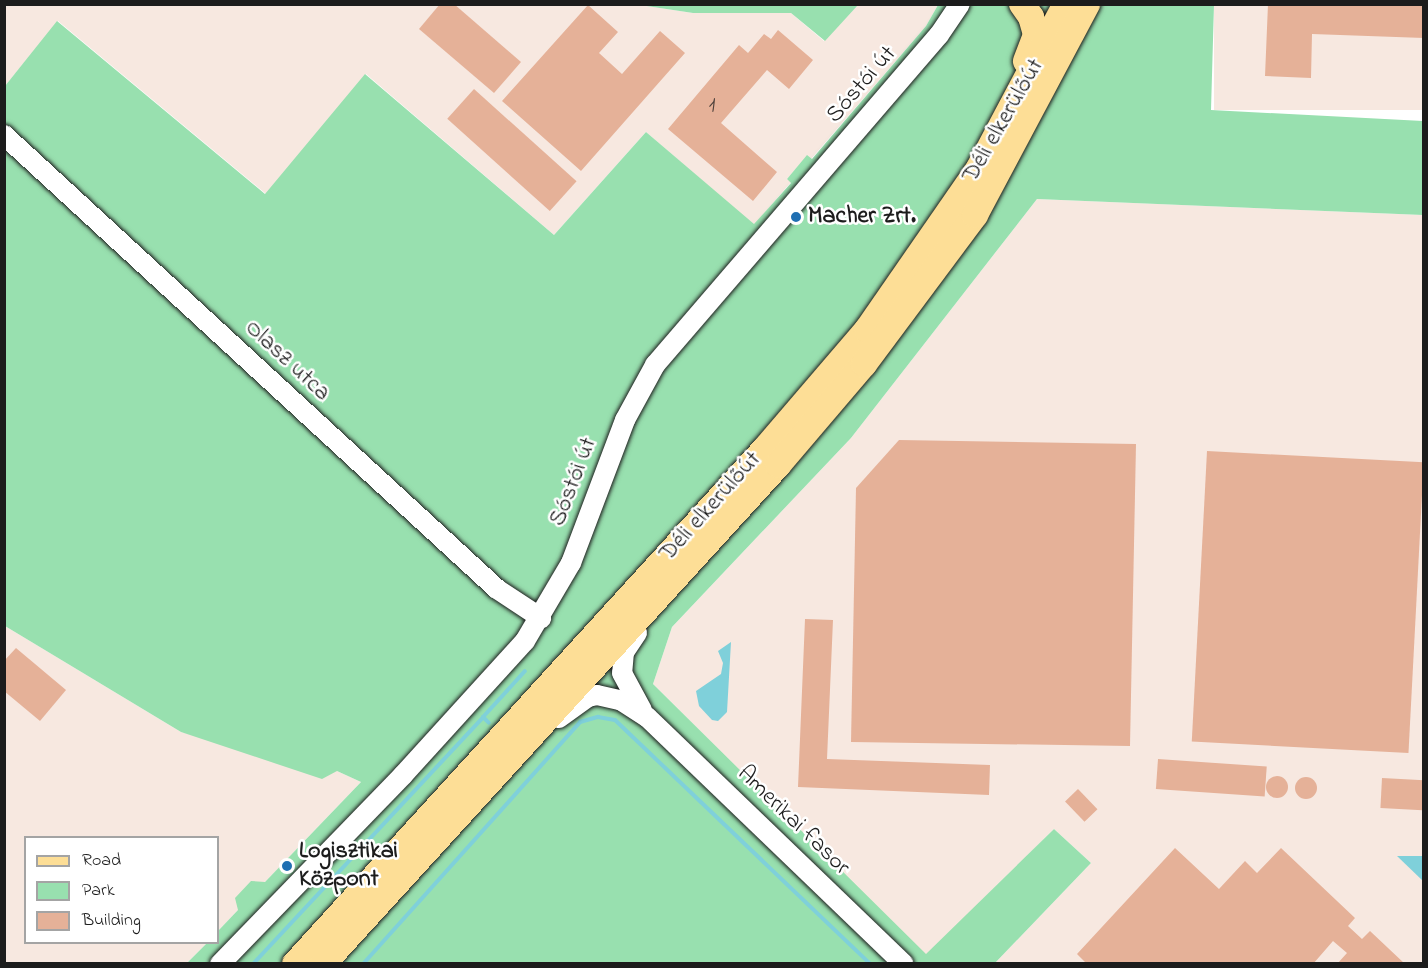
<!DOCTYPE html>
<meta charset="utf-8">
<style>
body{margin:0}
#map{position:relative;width:1428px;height:968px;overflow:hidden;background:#fff;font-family:"Indie Flower",sans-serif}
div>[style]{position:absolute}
.built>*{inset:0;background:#f7e8e0;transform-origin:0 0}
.green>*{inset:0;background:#98e0af}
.water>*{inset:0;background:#7fd0da}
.stream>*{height:4px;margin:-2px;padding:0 2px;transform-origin:2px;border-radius:2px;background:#7fd0da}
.building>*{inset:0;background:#e5b198;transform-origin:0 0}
.round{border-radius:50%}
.roads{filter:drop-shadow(0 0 2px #1c1c1c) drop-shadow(0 0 2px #1c1c1c)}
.minor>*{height:20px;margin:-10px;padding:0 10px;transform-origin:10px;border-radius:10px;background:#fff}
.major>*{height:26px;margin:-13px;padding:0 13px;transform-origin:13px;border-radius:13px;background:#fdde96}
.dots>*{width:16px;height:16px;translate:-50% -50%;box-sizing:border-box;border:3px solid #fff;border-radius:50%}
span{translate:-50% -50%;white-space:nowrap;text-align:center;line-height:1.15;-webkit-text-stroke:5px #fff;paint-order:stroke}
.number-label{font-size:21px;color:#4e413b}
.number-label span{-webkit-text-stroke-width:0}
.street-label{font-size:24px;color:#1c1c1c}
.poi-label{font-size:24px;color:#1c1c1c;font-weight:700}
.left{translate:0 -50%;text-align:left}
.frame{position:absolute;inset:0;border:6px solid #1c1c1c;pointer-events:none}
.legend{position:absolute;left:24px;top:836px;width:195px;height:108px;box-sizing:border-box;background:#fff;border:2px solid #a4a4a4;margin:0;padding:8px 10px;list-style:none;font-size:18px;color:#1c1c1c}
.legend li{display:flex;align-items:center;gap:12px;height:30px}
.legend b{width:30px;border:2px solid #a4a4a4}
</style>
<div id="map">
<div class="built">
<div style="clip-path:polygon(5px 5px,640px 5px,693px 13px,791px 13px,824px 41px,858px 5px,938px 5px,926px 26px,811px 159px,807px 156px,787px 179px,791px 182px,754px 225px,646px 132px,554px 235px,366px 74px,266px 194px,58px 21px,5px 86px)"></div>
<div style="left:1214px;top:5px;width:209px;height:105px"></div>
<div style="clip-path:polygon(1037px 199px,1423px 215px,1423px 963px,995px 963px,1091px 863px,1054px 829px,926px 955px,653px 684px,672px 627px,851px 438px)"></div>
<div style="clip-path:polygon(5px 626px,181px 732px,337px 771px,361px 782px,218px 931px,218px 838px,26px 838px,26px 942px,207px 943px,187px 963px,5px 964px)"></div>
</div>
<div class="green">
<div style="clip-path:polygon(640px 5px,858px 5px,825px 41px,791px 13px,693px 13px)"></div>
<div style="clip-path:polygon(938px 5px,1214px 5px,1211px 110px,1423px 121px,1423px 215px,1037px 199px,851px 438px,672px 627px,653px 684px,926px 954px,1054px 829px,1091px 863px,995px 963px,187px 963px,207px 943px,218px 942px,218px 931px,238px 910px,235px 898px,251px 881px,265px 882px,361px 782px,337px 771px,322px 779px,181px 732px,5px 626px,5px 86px,57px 21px,265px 194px,365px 74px,554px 235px,646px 132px,754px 224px,791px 183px,787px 179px,807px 155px,812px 159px,926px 26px)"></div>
</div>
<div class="water">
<div style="clip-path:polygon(731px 642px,727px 712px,718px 721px,712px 720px,699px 706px,696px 691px,721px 674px,723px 663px,718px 651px)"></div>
<div style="clip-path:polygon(1397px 856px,1423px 856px,1423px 881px)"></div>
</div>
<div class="stream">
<div style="left:483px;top:717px;width:62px;rotate:-47.6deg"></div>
<div style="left:253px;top:964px;width:338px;rotate:-47deg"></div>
<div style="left:483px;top:717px;width:8px;rotate:45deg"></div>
<div style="left:363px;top:964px;width:325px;rotate:-48.1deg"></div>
<div style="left:580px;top:722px;width:19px;rotate:-16deg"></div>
<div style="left:598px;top:717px;width:17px;rotate:10deg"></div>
<div style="left:615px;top:720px;width:353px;rotate:43.7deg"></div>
</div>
<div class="building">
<div style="clip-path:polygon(440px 4px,454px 4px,521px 62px,494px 93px,419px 29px)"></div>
<div style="clip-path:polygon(1268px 4px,1424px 4px,1424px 38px,1312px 34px,1311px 78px,1265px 76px)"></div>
<div style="clip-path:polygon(588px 5px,618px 32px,599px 53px,622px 74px,660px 31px,685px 53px,581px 171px,502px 101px)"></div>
<div style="clip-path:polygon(778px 30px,813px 60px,789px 89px,767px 70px,721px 123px,777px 172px,753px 201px,668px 129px,739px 45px,748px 53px,764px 34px,771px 39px)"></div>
<div style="left:474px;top:89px;width:138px;height:40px;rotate:42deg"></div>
<div style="clip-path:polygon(899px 440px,1136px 444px,1130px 746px,851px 742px,856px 488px)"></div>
<div style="left:1207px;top:451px;width:217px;height:291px;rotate:3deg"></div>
<div style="clip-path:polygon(805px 619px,833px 620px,827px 759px,990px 765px,989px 795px,798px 787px)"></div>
<div style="clip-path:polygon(16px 648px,66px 690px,40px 721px,4px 691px,4px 661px)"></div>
<div style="left:1158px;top:759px;width:109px;height:30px;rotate:4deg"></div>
<div class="round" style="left:1266px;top:776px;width:22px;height:22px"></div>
<div class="round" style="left:1295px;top:777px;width:22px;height:22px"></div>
<div style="left:1382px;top:778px;width:42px;height:30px;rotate:3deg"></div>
<div style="left:1078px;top:789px;width:28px;height:18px;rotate:46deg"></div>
<div style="clip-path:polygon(1175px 848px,1219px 889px,1245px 861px,1257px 873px,1281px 848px,1355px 918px,1348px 926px,1362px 939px,1370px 931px,1405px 964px,1337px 964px,1347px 953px,1333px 941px,1313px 964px,1087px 964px,1077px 954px)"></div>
</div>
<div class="roads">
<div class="minor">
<div style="left:4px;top:135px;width:670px;rotate:42.64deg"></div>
<div style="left:497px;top:589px;width:53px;rotate:33.4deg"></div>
<div style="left:637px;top:633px;width:23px;rotate:124deg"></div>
<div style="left:624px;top:652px;width:21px;rotate:95deg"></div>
<div style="left:622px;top:673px;width:42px;rotate:61.6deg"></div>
<div style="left:559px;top:718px;width:36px;rotate:-36deg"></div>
<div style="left:588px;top:697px;width:9px;rotate:-13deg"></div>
<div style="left:597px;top:695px;width:26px;rotate:13deg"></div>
<div style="left:622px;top:701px;width:30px;rotate:33deg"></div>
<div style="left:647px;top:717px;width:356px;rotate:43.9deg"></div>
<div style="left:220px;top:964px;width:263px;rotate:-45.9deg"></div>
<div style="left:403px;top:775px;width:181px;rotate:-47.7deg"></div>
<div style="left:525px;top:641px;width:91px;rotate:-59.5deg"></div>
<div style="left:571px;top:563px;width:153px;rotate:-69.3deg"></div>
<div style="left:625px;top:420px;width:63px;rotate:-61.4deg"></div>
<div style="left:655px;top:365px;width:435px;rotate:-49.3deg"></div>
<div style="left:939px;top:35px;width:37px;rotate:-56deg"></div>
</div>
<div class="major">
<div style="left:1022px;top:4px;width:16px;rotate:55deg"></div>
<div style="left:1031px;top:17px;width:19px;rotate:74deg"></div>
<div style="left:1036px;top:35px;width:28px;rotate:111deg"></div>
<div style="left:295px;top:964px;width:696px;rotate:-47.62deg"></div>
<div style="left:764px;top:450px;width:158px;rotate:-49.4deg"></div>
<div style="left:867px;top:330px;width:197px;rotate:-55.3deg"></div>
<div style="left:979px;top:168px;width:186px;rotate:-62.1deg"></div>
<div style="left:323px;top:964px;width:675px;rotate:-47.64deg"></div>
<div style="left:778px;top:465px;width:133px;rotate:-49.6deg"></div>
<div style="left:864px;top:364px;width:186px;rotate:-53.3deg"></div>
<div style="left:975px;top:215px;width:239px;rotate:-62deg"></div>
</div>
</div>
<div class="dots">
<div style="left:796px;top:217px;background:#1f6fb2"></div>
<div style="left:287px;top:866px;background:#1f6fb2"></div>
</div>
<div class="number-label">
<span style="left:712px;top:106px">1</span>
</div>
<div class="street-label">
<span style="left:862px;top:85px;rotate:-49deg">Sóstói út</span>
<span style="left:1004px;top:121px;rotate:-60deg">Déli elkerülőút</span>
<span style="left:287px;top:361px;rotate:43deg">Olasz utca</span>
<span style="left:574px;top:482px;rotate:-69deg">Sóstói út</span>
<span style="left:711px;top:507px;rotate:-48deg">Déli elkerülőút</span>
<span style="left:793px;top:821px;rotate:44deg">Amerikai fasor</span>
</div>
<div class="poi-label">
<span class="left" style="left:808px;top:217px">Macher Zrt.</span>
<span class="left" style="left:299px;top:866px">Logisztikai<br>Központ</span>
</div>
<div class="frame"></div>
<ul class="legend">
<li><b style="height:8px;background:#fdde96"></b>Road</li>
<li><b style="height:16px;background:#98e0af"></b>Park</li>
<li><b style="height:16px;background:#e5b198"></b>Building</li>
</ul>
</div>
